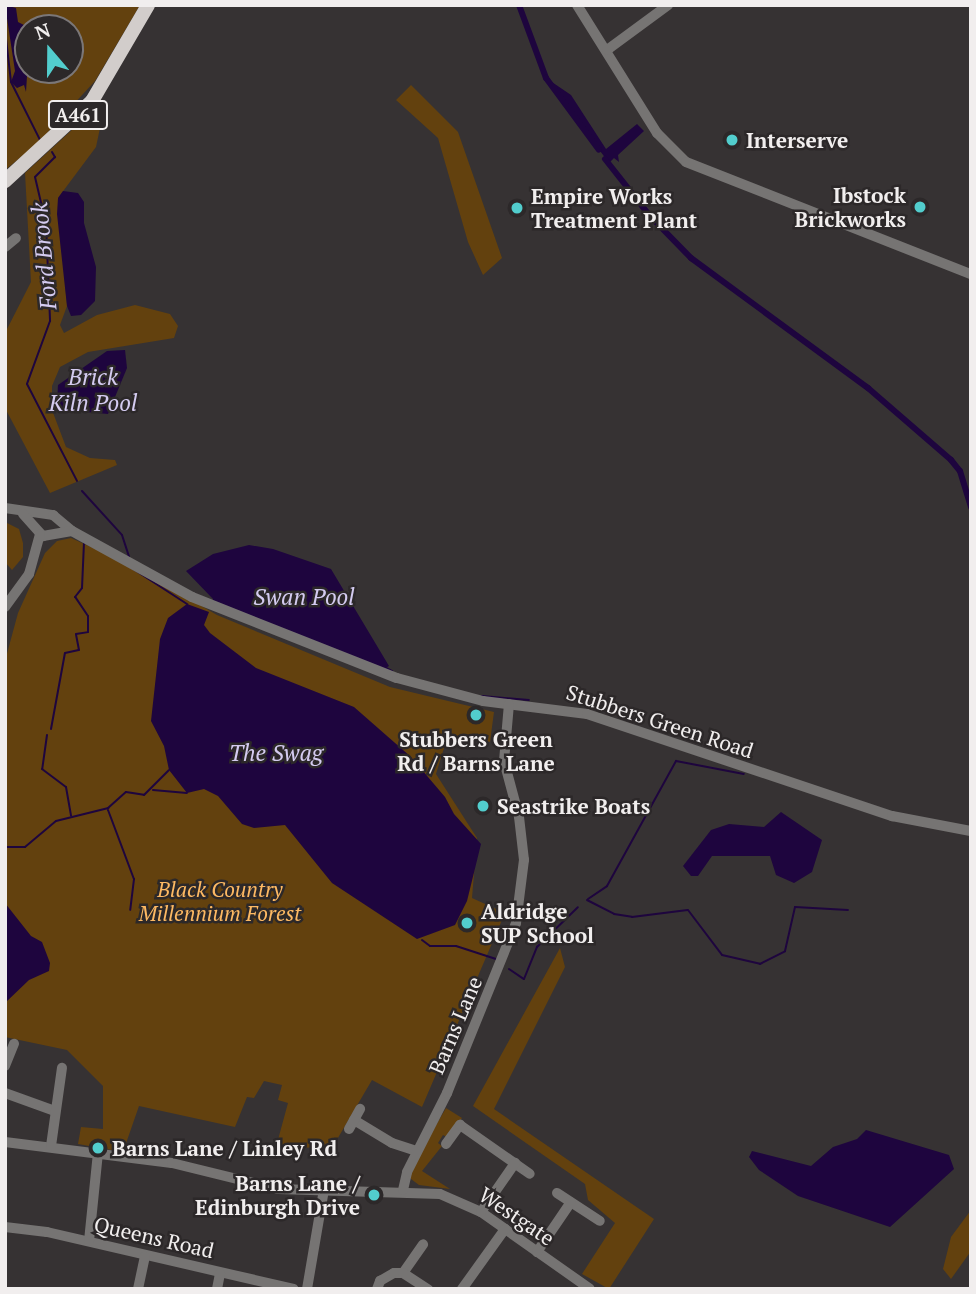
<!DOCTYPE html>
<style>
body{margin:0}
#map{position:relative;width:976px;height:1294px;overflow:hidden;background:#363233;font-family:"PT Serif",serif}
div>[style]{position:absolute}
.green>*{inset:0;background:#63410e}
.water>*{inset:0;background:#1e053e}
.stream>*{height:2px;margin:-1px;padding:0 1px;transform-origin:1px;border-radius:1px;background:#1e053e}
.canal>*{height:6px;margin:-3px;padding:0 3px;transform-origin:3px;border-radius:3px;background:#1e053e}
.minor>*{height:10px;margin:-5px;padding:0 5px;transform-origin:5px;border-radius:5px;background:#767473}
.highway>*{height:14px;margin:-7px;padding:0 7px;transform-origin:7px;border-radius:7px;background:#d2cdcb}
.dots>*{width:19px;height:19px;translate:-50% -50%;box-sizing:border-box;border:4px solid #2c2829;border-radius:50%}
span{translate:-50% -50%;white-space:nowrap;text-align:center;line-height:1.15;-webkit-text-stroke:5px #2c2829;paint-order:stroke}
.shield-label span{padding:2px 5px;background:#2c2829;border:2px solid;border-radius:5px;-webkit-text-stroke-width:0}
.shield-label{font-size:19px;color:#f1eeee;font-weight:700}
.poi-label{font-size:21px;color:#f1eeee;font-weight:700}
.left{translate:0 -50%;text-align:left}
.right{translate:-100% -50%;text-align:right}
.street-label{font-size:21px;color:#f1eeee}
.park-label{font-size:21px;color:#fdb963;font-style:italic}
.water-label{font-size:23px;color:#d4cbf0;font-style:italic}
.frame{position:absolute;inset:0;border:7px solid #f1eeee;pointer-events:none}
.north{position:absolute;left:14px;top:14px;width:70px;height:70px;box-sizing:border-box;background:#2c2829;border:2px solid #7b7778;border-radius:50%;rotate:340deg;font-size:19px;font-weight:700;line-height:28px;text-align:center;color:#f1eeee}
.north::after{content:'';display:block;margin:auto;width:24px;height:32px;background:#52cdcd;clip-path:polygon(50% 0,100% 100%,50% 72%,0 100%)}
</style>
<div id="map">
<div class="green">
<div style="clip-path:polygon(evenodd,5px 5px,140px 5px,95px 81px,36px 145px,5px 170px,5px 5px,28px 28px,70px 28px,70px 70px,28px 70px,28px 28px)"></div>
<div style="clip-path:polygon(411px 85px,458px 132px,502px 258px,483px 275px,468px 242px,438px 138px,396px 100px)"></div>
<div style="clip-path:polygon(86px 117px,100px 128px,96px 147px,58px 198px,67px 306px,60px 325px,64px 333px,97px 315px,135px 305px,170px 314px,178px 326px,174px 338px,88px 352px,60px 367px,52px 386px,52px 410px,66px 447px,90px 458px,115px 460px,117px 465px,50px 493px,5px 408px,5px 333px,31px 282px,25px 173px)"></div>
<div style="clip-path:polygon(5px 522px,19px 529px,23px 543px,23px 557px,12px 570px,5px 562px)"></div>
<div style="clip-path:polygon(71px 538px,131px 565px,217px 615px,390px 687px,494px 712px,490px 742px,448px 735px,436px 774px,477px 838px,472px 898px,505px 913px,422px 1107px,372px 1080px,332px 1148px,276px 1147px,288px 1103px,278px 1100px,282px 1085px,264px 1081px,254px 1098px,247px 1097px,235px 1127px,139px 1106px,123px 1152px,78px 1144px,81px 1127px,103px 1129px,103px 1086px,67px 1050px,5px 1037px,5px 661px,18px 613px,45px 553px,57px 541px)"></div>
<div style="clip-path:polygon(560px 948px,565px 967px,494px 1109px,654px 1219px,609px 1289px,582px 1274px,615px 1223px,588px 1200px,585px 1184px,473px 1106px)"></div>
<div style="clip-path:polygon(446px 1108px,462px 1118px,447px 1137px,443px 1135px,438px 1143px,442px 1146px,422px 1171px,450px 1189px,419px 1185px,411px 1179px,410px 1170px)"></div>
<div style="clip-path:polygon(971px 1210px,971px 1251px,951px 1279px,943px 1269px,951px 1237px)"></div>
</div>
<div class="water">
<div style="clip-path:polygon(5px 5px,16px 8px,18px 22px,30px 28px,26px 92px,24px 85px,17px 88px,11px 82px,15px 71px)"></div>
<div style="clip-path:polygon(546px 78px,571px 95px,606px 149px,637px 124px,644px 131px,618px 155px,619px 162px,614px 158px,609px 163px)"></div>
<div style="clip-path:polygon(63px 191px,78px 193px,84px 202px,84px 223px,96px 267px,95px 301px,81px 315px,71px 316px,67px 306px,57px 214px,58px 198px)"></div>
<div style="clip-path:polygon(125px 350px,127px 368px,108px 414px,64px 410px,57px 404px,58px 385px,107px 351px)"></div>
<div style="clip-path:polygon(249px 545px,273px 549px,331px 569px,389px 666px,384px 669px,212px 603px,213px 599px,186px 571px,213px 554px)"></div>
<div style="clip-path:polygon(187px 604px,209px 612px,204px 625px,210px 633px,256px 668px,354px 707px,411px 757px,445px 797px,454px 814px,481px 844px,467px 901px,455px 925px,417px 939px,332px 883px,285px 825px,254px 828px,242px 824px,218px 796px,204px 789px,187px 793px,169px 770px,164px 746px,151px 721px,160px 639px,168px 618px)"></div>
<div style="clip-path:polygon(781px 812px,822px 840px,812px 872px,794px 883px,776px 875px,770px 856px,712px 856px,698px 876px,691px 876px,683px 866px,711px 830px,729px 824px,764px 827px)"></div>
<div style="clip-path:polygon(5px 903px,31px 936px,42px 942px,50px 963px,49px 971px,29px 980px,5px 1003px)"></div>
<div style="clip-path:polygon(866px 1130px,949px 1155px,954px 1169px,890px 1227px,798px 1196px,759px 1170px,749px 1157px,752px 1151px,811px 1166px,833px 1147px,857px 1139px)"></div>
</div>
<div class="stream">
<div style="left:5px;top:30px;width:52px;rotate:83.4deg"></div>
<div style="left:11px;top:82px;width:65px;rotate:63.4deg"></div>
<div style="left:52px;top:152px;width:6px;rotate:59deg"></div>
<div style="left:55px;top:157px;width:28px;rotate:135deg"></div>
<div style="left:35px;top:177px;width:48px;rotate:76.8deg"></div>
<div style="left:46px;top:224px;width:97px;rotate:87.6deg"></div>
<div style="left:50px;top:321px;width:67px;rotate:110.1deg"></div>
<div style="left:27px;top:384px;width:109px;rotate:62.7deg"></div>
<div style="left:82px;top:491px;width:59px;rotate:47.7deg"></div>
<div style="left:122px;top:535px;width:23px;rotate:72deg"></div>
<div style="left:127px;top:565px;width:72px;rotate:33deg"></div>
<div style="left:386px;top:668px;width:7px;rotate:27deg"></div>
<div style="left:482px;top:696px;width:47px;rotate:4.9deg"></div>
<div style="left:51px;top:729px;width:77px;rotate:-79.6deg"></div>
<div style="left:65px;top:653px;width:14px;rotate:-12deg"></div>
<div style="left:79px;top:650px;width:16px;rotate:-101deg"></div>
<div style="left:76px;top:634px;width:12px;rotate:-9deg"></div>
<div style="left:88px;top:632px;width:16px;rotate:-90deg"></div>
<div style="left:88px;top:616px;width:23px;rotate:-124deg"></div>
<div style="left:75px;top:597px;width:11px;rotate:-52deg"></div>
<div style="left:82px;top:588px;width:45px;rotate:-87.5deg"></div>
<div style="left:47px;top:735px;width:34px;rotate:98deg"></div>
<div style="left:42px;top:769px;width:30px;rotate:37deg"></div>
<div style="left:66px;top:787px;width:29px;rotate:80deg"></div>
<div style="left:153px;top:790px;width:34px;rotate:5deg"></div>
<div style="left:108px;top:810px;width:74px;rotate:69.4deg"></div>
<div style="left:134px;top:879px;width:31px;rotate:97deg"></div>
<div style="left:5px;top:847px;width:20px"></div>
<div style="left:25px;top:847px;width:40px;rotate:-40deg"></div>
<div style="left:56px;top:821px;width:54px;rotate:-14deg"></div>
<div style="left:108px;top:808px;width:24px;rotate:-42deg"></div>
<div style="left:126px;top:792px;width:18px;rotate:9deg"></div>
<div style="left:144px;top:795px;width:35px;rotate:-45deg"></div>
<div style="left:588px;top:899px;width:23px;rotate:-34deg"></div>
<div style="left:607px;top:886px;width:143px;rotate:-61.1deg"></div>
<div style="left:676px;top:761px;width:69px;rotate:10.8deg"></div>
<div style="left:587px;top:900px;width:30px;rotate:27deg"></div>
<div style="left:614px;top:914px;width:18px;rotate:9deg"></div>
<div style="left:632px;top:917px;width:56px;rotate:-7.1deg"></div>
<div style="left:688px;top:910px;width:56px;rotate:52.9deg"></div>
<div style="left:722px;top:955px;width:39px;rotate:13deg"></div>
<div style="left:760px;top:964px;width:28px;rotate:-27deg"></div>
<div style="left:785px;top:951px;width:45px;rotate:-77.2deg"></div>
<div style="left:795px;top:907px;width:53px;rotate:3.2deg"></div>
<div style="left:422px;top:940px;width:10px;rotate:37deg"></div>
<div style="left:430px;top:946px;width:26px"></div>
<div style="left:456px;top:946px;width:42px;rotate:18deg"></div>
<div style="left:509px;top:969px;width:18px;rotate:34deg"></div>
<div style="left:524px;top:979px;width:35px;rotate:-68deg"></div>
<div style="left:537px;top:947px;width:57px;rotate:-44.3deg"></div>
</div>
<div class="canal">
<div style="left:519px;top:5px;width:78px;rotate:69.7deg"></div>
<div style="left:546px;top:78px;width:89px;rotate:53.6deg"></div>
<div style="left:605px;top:159px;width:73px;rotate:51.7deg"></div>
<div style="left:650px;top:216px;width:59px;rotate:45.7deg"></div>
<div style="left:691px;top:258px;width:220px;rotate:36.3deg"></div>
<div style="left:868px;top:388px;width:110px;rotate:40.9deg"></div>
<div style="left:951px;top:460px;width:14px;rotate:51deg"></div>
<div style="left:960px;top:471px;width:38px;rotate:73deg"></div>
</div>
<div class="minor">
<div style="left:577px;top:5px;width:151px;rotate:58deg"></div>
<div style="left:657px;top:133px;width:41px;rotate:45deg"></div>
<div style="left:686px;top:162px;width:306px;rotate:21.5deg"></div>
<div style="left:607px;top:50px;width:76px;rotate:-36.4deg"></div>
<div style="left:5px;top:247px;width:14px;rotate:-39deg"></div>
<div style="left:5px;top:508px;width:49px;rotate:8.3deg"></div>
<div style="left:53px;top:515px;width:25px;rotate:40deg"></div>
<div style="left:72px;top:531px;width:137px;rotate:28.8deg"></div>
<div style="left:192px;top:597px;width:220px;rotate:21.6deg"></div>
<div style="left:397px;top:678px;width:89px;rotate:15deg"></div>
<div style="left:483px;top:701px;width:105px;rotate:7.1deg"></div>
<div style="left:587px;top:714px;width:322px;rotate:18.5deg"></div>
<div style="left:892px;top:816px;width:80px;rotate:10.8deg"></div>
<div style="left:23px;top:514px;width:30px;rotate:48deg"></div>
<div style="left:43px;top:536px;width:29px;rotate:-10deg"></div>
<div style="left:5px;top:607px;width:41px;rotate:-54deg"></div>
<div style="left:29px;top:574px;width:41px;rotate:-74.6deg"></div>
<div style="left:5px;top:1066px;width:24px;rotate:-68deg"></div>
<div style="left:5px;top:1093px;width:53px;rotate:19.8deg"></div>
<div style="left:354px;top:1120px;width:44px;rotate:31.2deg"></div>
<div style="left:392px;top:1143px;width:25px;rotate:18deg"></div>
<div style="left:349px;top:1129px;width:23px;rotate:-61deg"></div>
<div style="left:5px;top:1142px;width:168px;rotate:7.2deg"></div>
<div style="left:172px;top:1163px;width:109px;rotate:13.8deg"></div>
<div style="left:278px;top:1189px;width:162px;rotate:1.8deg"></div>
<div style="left:440px;top:1194px;width:45px;rotate:23.7deg"></div>
<div style="left:481px;top:1212px;width:133px;rotate:35.2deg"></div>
<div style="left:446px;top:1144px;width:24px;rotate:-54deg"></div>
<div style="left:460px;top:1125px;width:85px;rotate:35deg"></div>
<div style="left:51px;top:1146px;width:79px;rotate:-82deg"></div>
<div style="left:403px;top:1190px;width:18px;rotate:-77deg"></div>
<div style="left:407px;top:1172px;width:89px;rotate:-63.1deg"></div>
<div style="left:447px;top:1093px;width:183px;rotate:-67.9deg"></div>
<div style="left:516px;top:923px;width:64px;rotate:-82.8deg"></div>
<div style="left:524px;top:860px;width:43px;rotate:-96.6deg"></div>
<div style="left:519px;top:817px;width:58px;rotate:-105deg"></div>
<div style="left:504px;top:761px;width:57px;rotate:-85deg"></div>
<div style="left:557px;top:1193px;width:51px;rotate:33.1deg"></div>
<div style="left:481px;top:1212px;width:60px;rotate:-55.2deg"></div>
<div style="left:5px;top:1227px;width:42px;rotate:6.8deg"></div>
<div style="left:47px;top:1232px;width:253px;rotate:13deg"></div>
<div style="left:89px;top:1241px;width:89px;rotate:-84.2deg"></div>
<div style="left:537px;top:1252px;width:60px;rotate:-55.8deg"></div>
<div style="left:403px;top:1273px;width:35px;rotate:-55deg"></div>
<div style="left:138px;top:1289px;width:33px;rotate:-78deg"></div>
<div style="left:217px;top:1289px;width:16px;rotate:-79deg"></div>
<div style="left:307px;top:1289px;width:100px;rotate:-80.3deg"></div>
<div style="left:377px;top:1289px;width:9px;rotate:-69deg"></div>
<div style="left:380px;top:1281px;width:16px;rotate:-30deg"></div>
<div style="left:394px;top:1273px;width:9px"></div>
<div style="left:403px;top:1273px;width:30px;rotate:33deg"></div>
<div style="left:462px;top:1289px;width:74px;rotate:-54.4deg"></div>
</div>
<div class="highway">
<div style="left:5px;top:181px;width:118px;rotate:-42.6deg"></div>
<div style="left:92px;top:101px;width:111px;rotate:-59.7deg"></div>
</div>
<div class="dots">
<div style="left:732px;top:140px;background:#52cdcd"></div>
<div style="left:920px;top:207px;background:#52cdcd"></div>
<div style="left:517px;top:208px;background:#52cdcd"></div>
<div style="left:476px;top:715px;background:#52cdcd"></div>
<div style="left:483px;top:806px;background:#52cdcd"></div>
<div style="left:467px;top:923px;background:#52cdcd"></div>
<div style="left:98px;top:1148px;background:#52cdcd"></div>
<div style="left:374px;top:1195px;background:#52cdcd"></div>
</div>
<div class="shield-label">
<span style="left:78px;top:115px">A461</span>
</div>
<div class="poi-label">
<span class="left" style="left:746px;top:140px">Interserve</span>
<span class="right" style="left:906px;top:207px">Ibstock<br>Brickworks</span>
<span class="left" style="left:531px;top:208px">Empire Works<br>Treatment Plant</span>
<span style="left:476px;top:751px">Stubbers Green<br>Rd / Barns Lane</span>
<span class="left" style="left:497px;top:806px">Seastrike Boats</span>
<span class="left" style="left:481px;top:923px">Aldridge<br>SUP School</span>
<span class="left" style="left:112px;top:1148px">Barns Lane / Linley Rd</span>
<span class="right" style="left:360px;top:1195px">Barns Lane /<br>Edinburgh Drive</span>
</div>
<div class="street-label">
<span style="left:660px;top:721px;rotate:18deg">Stubbers Green Road</span>
<span style="left:455px;top:1025px;rotate:-67deg">Barns Lane</span>
<span style="left:517px;top:1216px;rotate:34deg">Westgate</span>
<span style="left:154px;top:1237px;rotate:13deg">Queens Road</span>
</div>
<div class="park-label">
<span style="left:220px;top:901px">Black Country<br>Millennium Forest</span>
</div>
<div class="water-label">
<span style="left:44px;top:256px;rotate:-95deg">Ford Brook</span>
<span style="left:93px;top:390px">Brick<br>Kiln Pool</span>
<span style="left:304px;top:597px">Swan Pool</span>
<span style="left:276px;top:753px">The Swag</span>
</div>
<div class="frame"></div>
<div class="north">N</div>
</div>
